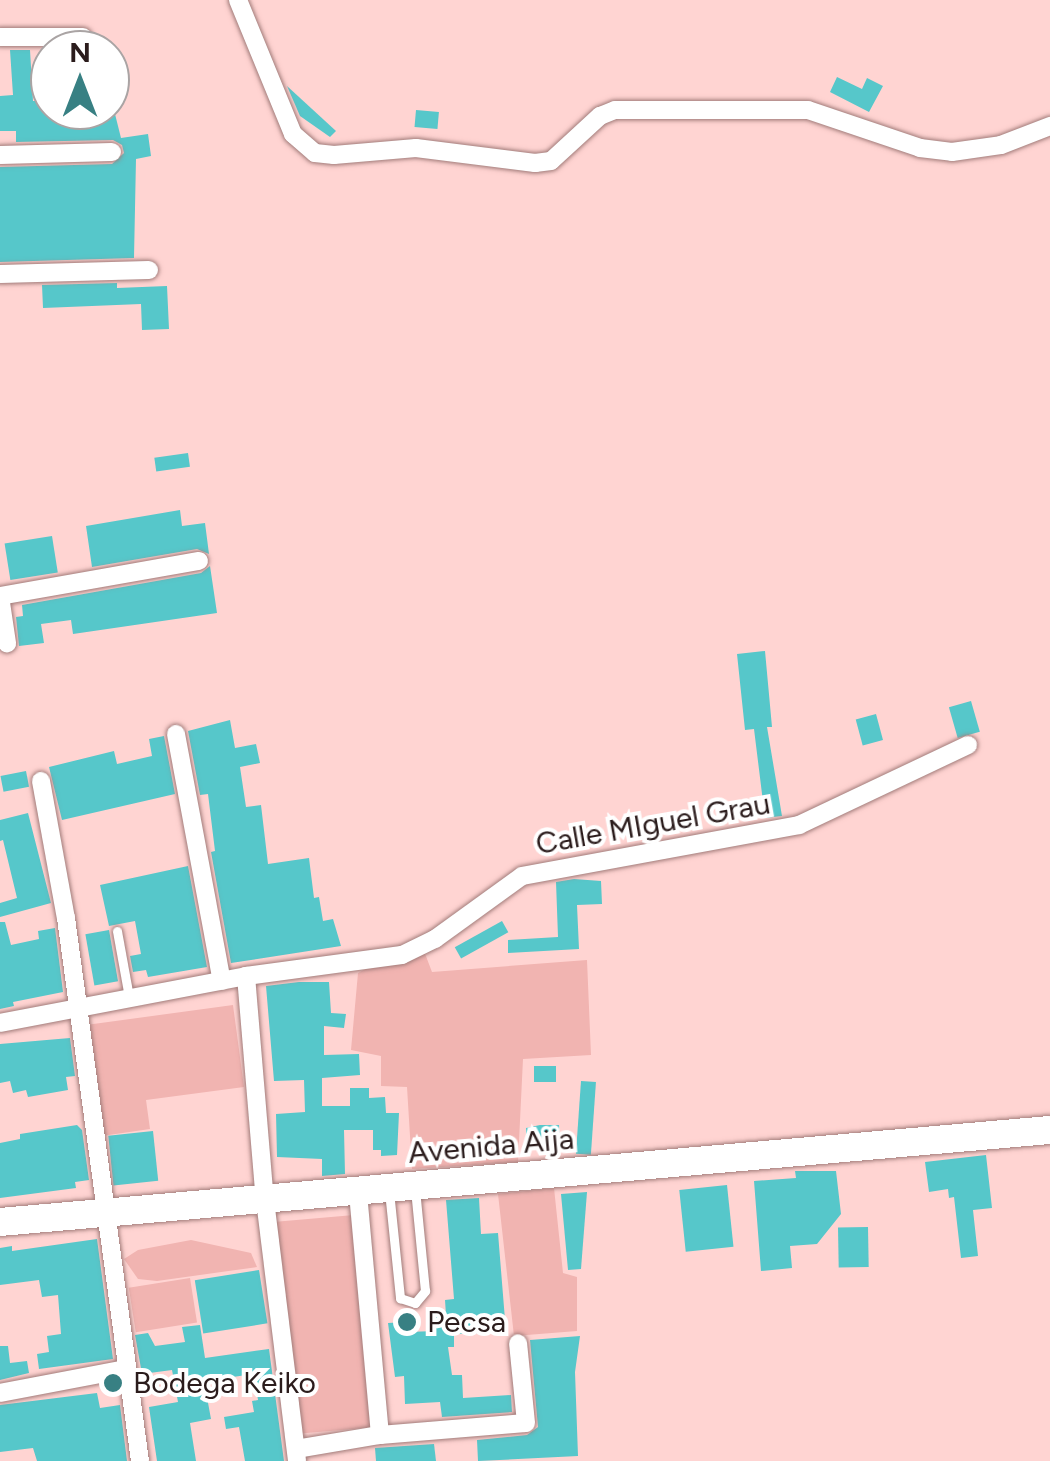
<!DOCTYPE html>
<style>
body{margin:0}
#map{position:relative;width:1050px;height:1461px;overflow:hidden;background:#ffd4d2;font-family:Figtree,sans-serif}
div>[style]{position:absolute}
.green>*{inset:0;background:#f1b4b1;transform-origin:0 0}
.building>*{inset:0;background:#56c7ca;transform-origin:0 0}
.roads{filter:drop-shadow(0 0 2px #a27c7a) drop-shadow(0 0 2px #a27c7a)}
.service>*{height:9px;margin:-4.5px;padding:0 4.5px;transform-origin:4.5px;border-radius:4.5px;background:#fff}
.minor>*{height:18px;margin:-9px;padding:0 9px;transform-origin:9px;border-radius:9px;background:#fff}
.primary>*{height:28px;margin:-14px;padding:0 14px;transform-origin:14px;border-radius:14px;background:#fff}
.dots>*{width:28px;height:28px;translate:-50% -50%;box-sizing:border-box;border:5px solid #fff;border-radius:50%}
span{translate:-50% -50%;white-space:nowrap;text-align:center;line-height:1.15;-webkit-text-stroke:8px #fff;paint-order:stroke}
.street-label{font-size:30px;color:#2b1c1c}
.poi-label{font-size:30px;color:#2b1c1c}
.left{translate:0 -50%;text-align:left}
.north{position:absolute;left:30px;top:30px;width:100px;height:100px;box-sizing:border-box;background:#fff;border:2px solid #aaa4a4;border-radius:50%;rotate:0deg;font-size:28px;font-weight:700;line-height:40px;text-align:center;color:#2b1c1c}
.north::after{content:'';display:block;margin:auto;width:35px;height:45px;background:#388083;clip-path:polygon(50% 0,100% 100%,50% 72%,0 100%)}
</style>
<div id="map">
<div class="green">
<div style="clip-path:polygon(424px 951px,432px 972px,587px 960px,591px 1055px,523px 1059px,518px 1162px,412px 1169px,407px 1087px,381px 1086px,381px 1056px,351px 1050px,358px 973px,377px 963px)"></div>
<div style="clip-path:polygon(233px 1005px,244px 1087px,146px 1100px,150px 1129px,102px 1136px,86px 1025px)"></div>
<div style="clip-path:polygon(554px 1188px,563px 1273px,577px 1277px,577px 1331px,514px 1336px,498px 1194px)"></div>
<div style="left:354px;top:1215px;width:213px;height:78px;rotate:85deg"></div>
<div style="clip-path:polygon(191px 1240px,251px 1253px,257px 1267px,157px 1281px,138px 1279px,124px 1259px,138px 1250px)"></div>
<div style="left:190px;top:1278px;width:45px;height:62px;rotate:81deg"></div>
</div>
<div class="building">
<div style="clip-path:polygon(10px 50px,30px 50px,33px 101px,50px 100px,50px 110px,114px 110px,121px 138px,148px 134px,151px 156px,136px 159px,134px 258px,0 262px,0 167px,112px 164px,124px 153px,122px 145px,113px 140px,16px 142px,16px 131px,0 131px,0 96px,13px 95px)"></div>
<div style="clip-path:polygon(837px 77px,862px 89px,867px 78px,883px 86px,869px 112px,830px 92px)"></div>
<div style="clip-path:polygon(287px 86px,336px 131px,330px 137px,300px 116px)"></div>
<div style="left:416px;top:110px;width:23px;height:17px;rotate:5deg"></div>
<div style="clip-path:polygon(117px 283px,117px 288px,167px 286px,169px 329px,142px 330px,141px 304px,43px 308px,42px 285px)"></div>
<div style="left:188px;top:453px;width:14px;height:34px;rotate:82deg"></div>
<div style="clip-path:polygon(180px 510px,182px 526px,205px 523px,209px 554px,197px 549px,92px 567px,86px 526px)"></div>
<div style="left:52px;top:536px;width:37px;height:48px;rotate:81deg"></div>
<div style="clip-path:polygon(210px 566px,217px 613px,73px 634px,71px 620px,41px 624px,44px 643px,19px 646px,16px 617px,23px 616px,22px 605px,201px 573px)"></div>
<div style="clip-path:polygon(765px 651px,772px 727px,767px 727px,782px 816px,765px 818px,754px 729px,745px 730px,737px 654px)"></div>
<div style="left:971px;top:701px;width:32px;height:23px;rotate:74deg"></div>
<div style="left:876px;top:714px;width:27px;height:21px;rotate:75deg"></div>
<div style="clip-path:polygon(230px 720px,235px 748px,256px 744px,260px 763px,240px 767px,246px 807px,261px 805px,268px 864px,309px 858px,314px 898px,319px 897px,323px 921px,333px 919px,341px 946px,231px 963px,211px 852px,215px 851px,208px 794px,200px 795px,188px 731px)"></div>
<div style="clip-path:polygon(164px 736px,175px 794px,62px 820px,49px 767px,114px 751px,117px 764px,152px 756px,149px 739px)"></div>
<div style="left:26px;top:771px;width:16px;height:26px;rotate:79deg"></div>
<div style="clip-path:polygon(28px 813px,51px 903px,0 917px,0 903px,17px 898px,3px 840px,0 841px,0 820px)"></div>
<div style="clip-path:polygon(188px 866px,207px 967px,148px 977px,146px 970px,133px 972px,130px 956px,141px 954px,135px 921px,109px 926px,100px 885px)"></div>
<div style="clip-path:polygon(574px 879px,601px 881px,602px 904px,577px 905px,579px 949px,508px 953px,508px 940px,558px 937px,556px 882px)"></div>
<div style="left:502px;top:921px;width:13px;height:54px;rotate:61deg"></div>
<div style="clip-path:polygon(0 922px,5px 922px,11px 945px,39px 939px,38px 931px,55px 928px,63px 992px,13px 1002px,14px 1006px,0 1009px)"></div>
<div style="left:109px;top:930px;width:52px;height:24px;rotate:80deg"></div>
<div style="clip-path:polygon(299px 982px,329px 982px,331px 1013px,346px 1014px,344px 1028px,324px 1026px,324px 1055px,359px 1054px,360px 1075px,322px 1078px,322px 1106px,350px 1106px,350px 1088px,369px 1088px,369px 1098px,385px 1097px,386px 1113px,399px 1113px,397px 1155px,381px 1156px,381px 1150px,373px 1150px,373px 1130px,344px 1130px,345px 1174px,322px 1176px,322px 1159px,277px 1157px,276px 1114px,305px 1112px,304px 1080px,274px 1081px,266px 986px)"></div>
<div style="clip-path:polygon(70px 1038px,75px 1076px,66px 1077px,68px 1090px,28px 1097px,26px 1090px,13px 1093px,10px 1081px,0 1083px,0 1044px)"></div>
<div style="left:556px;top:1066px;width:16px;height:22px;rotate:90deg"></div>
<div style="left:581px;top:1081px;width:15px;height:73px;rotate:4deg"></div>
<div style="clip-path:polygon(77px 1125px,82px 1130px,89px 1180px,75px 1182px,76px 1188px,0 1198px,0 1143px,20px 1139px,20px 1134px)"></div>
<div style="clip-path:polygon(540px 1125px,559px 1125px,560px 1150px,526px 1148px,526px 1128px)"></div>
<div style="left:153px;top:1131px;width:50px;height:45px;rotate:84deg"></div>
<div style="clip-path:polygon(986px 1155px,992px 1208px,973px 1210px,978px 1256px,961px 1258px,954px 1197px,949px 1198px,948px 1189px,929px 1192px,925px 1162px)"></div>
<div style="clip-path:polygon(795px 1171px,836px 1171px,841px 1214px,817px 1244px,790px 1246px,792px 1268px,761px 1271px,754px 1181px,796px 1178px)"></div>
<div style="left:727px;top:1185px;width:62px;height:48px;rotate:84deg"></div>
<div style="clip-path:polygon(587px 1192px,581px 1269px,568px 1270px,561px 1194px)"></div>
<div style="clip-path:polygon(479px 1198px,481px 1234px,498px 1233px,506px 1332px,454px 1334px,454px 1347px,448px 1347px,452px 1375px,462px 1375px,463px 1398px,511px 1395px,512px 1412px,442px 1417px,440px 1402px,405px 1404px,404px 1376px,395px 1377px,388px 1323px,406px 1322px,407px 1332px,436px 1331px,436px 1316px,446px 1315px,445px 1300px,454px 1299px,446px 1200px)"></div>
<div style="left:868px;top:1227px;width:40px;height:30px;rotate:89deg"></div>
<div style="clip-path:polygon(97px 1239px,113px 1359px,39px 1369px,37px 1354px,49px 1352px,47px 1336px,61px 1334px,58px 1295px,42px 1297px,39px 1280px,0 1285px,0 1248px,12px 1246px,12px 1251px)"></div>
<div style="left:259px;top:1270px;width:54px;height:65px;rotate:81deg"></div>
<div style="clip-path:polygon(200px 1325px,205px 1358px,269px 1349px,284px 1461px,245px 1461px,239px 1427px,226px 1429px,224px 1417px,254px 1412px,252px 1401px,258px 1400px,254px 1374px,204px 1381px,211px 1419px,190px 1423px,196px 1461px,157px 1461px,149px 1407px,178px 1402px,172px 1370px,142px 1374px,135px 1335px,148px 1333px,155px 1346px,185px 1342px,182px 1327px)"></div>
<div style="clip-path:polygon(580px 1336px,575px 1372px,578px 1456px,478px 1461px,477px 1440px,527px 1435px,538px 1427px,530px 1340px)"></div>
<div style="clip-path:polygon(0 1346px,8px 1346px,10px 1363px,27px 1361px,29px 1373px,0 1380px)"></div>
<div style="clip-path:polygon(97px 1393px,100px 1408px,120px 1405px,127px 1461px,37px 1461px,33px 1448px,0 1452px,0 1405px)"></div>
<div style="clip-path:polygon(434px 1444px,436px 1461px,376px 1461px,375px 1448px)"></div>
</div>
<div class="roads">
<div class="service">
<div style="left:117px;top:931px;width:67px;rotate:79.7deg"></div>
<div style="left:389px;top:1191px;width:108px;rotate:84.1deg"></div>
<div style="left:400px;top:1298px;width:16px;rotate:18deg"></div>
<div style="left:415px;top:1303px;width:16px;rotate:-50deg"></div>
<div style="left:425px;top:1291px;width:102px;rotate:-95.6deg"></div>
</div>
<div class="minor">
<div style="left:238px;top:0;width:145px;rotate:67.7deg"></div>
<div style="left:293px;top:134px;width:29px;rotate:41deg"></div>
<div style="left:315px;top:153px;width:19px;rotate:6deg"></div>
<div style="left:334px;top:155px;width:82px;rotate:-4.9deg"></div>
<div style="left:416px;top:148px;width:120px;rotate:7.2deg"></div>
<div style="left:535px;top:163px;width:16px;rotate:-7deg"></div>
<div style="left:551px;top:161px;width:67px;rotate:-42.6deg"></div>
<div style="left:600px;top:116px;width:16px;rotate:-22deg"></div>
<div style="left:615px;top:110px;width:193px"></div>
<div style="left:808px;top:110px;width:118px;rotate:18.7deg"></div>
<div style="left:920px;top:148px;width:32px;rotate:7deg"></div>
<div style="left:952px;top:152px;width:49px;rotate:-8.1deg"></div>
<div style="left:1001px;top:145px;width:53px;rotate:-21.2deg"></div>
<div style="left:0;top:37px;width:83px"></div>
<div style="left:0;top:155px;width:112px;rotate:-1.5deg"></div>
<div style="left:0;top:274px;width:149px;rotate:-1.5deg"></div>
<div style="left:0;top:596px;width:202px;rotate:-10deg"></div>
<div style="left:0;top:596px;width:48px;rotate:81.5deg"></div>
<div style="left:176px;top:734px;width:251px;rotate:79.5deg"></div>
<div style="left:41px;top:781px;width:139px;rotate:79.7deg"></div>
<div style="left:66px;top:918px;width:548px;rotate:82.24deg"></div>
<div style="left:246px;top:976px;width:225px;rotate:85.2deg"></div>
<div style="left:265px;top:1200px;width:263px;rotate:83deg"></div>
<div style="left:0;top:1023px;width:250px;rotate:-10.8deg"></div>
<div style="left:246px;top:976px;width:157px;rotate:-7.7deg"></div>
<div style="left:402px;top:955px;width:37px;rotate:-26deg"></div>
<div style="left:435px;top:939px;width:107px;rotate:-35.9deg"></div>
<div style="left:522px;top:876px;width:282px;rotate:-10.4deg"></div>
<div style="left:799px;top:825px;width:187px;rotate:-25.3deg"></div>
<div style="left:0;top:1393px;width:128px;rotate:-10.8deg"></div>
<div style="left:380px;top:1435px;width:146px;rotate:-4.7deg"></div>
<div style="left:526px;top:1423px;width:80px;rotate:-95.7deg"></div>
<div style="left:296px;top:1449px;width:85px;rotate:-9.5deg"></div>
<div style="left:380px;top:1435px;width:245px;rotate:-95.2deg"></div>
</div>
<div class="primary">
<div style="left:0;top:1222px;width:1054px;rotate:-5.01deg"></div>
</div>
</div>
<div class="dots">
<div style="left:407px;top:1322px;background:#388083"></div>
<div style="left:113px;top:1383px;background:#388083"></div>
</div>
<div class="street-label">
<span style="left:653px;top:824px;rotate:-10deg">Calle MIguel Grau</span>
<span style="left:491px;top:1146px;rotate:-5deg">Avenida Aija</span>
</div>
<div class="poi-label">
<span class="left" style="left:427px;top:1322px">Pecsa</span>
<span class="left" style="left:133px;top:1383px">Bodega Keiko</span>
</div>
<div class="north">N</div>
</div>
